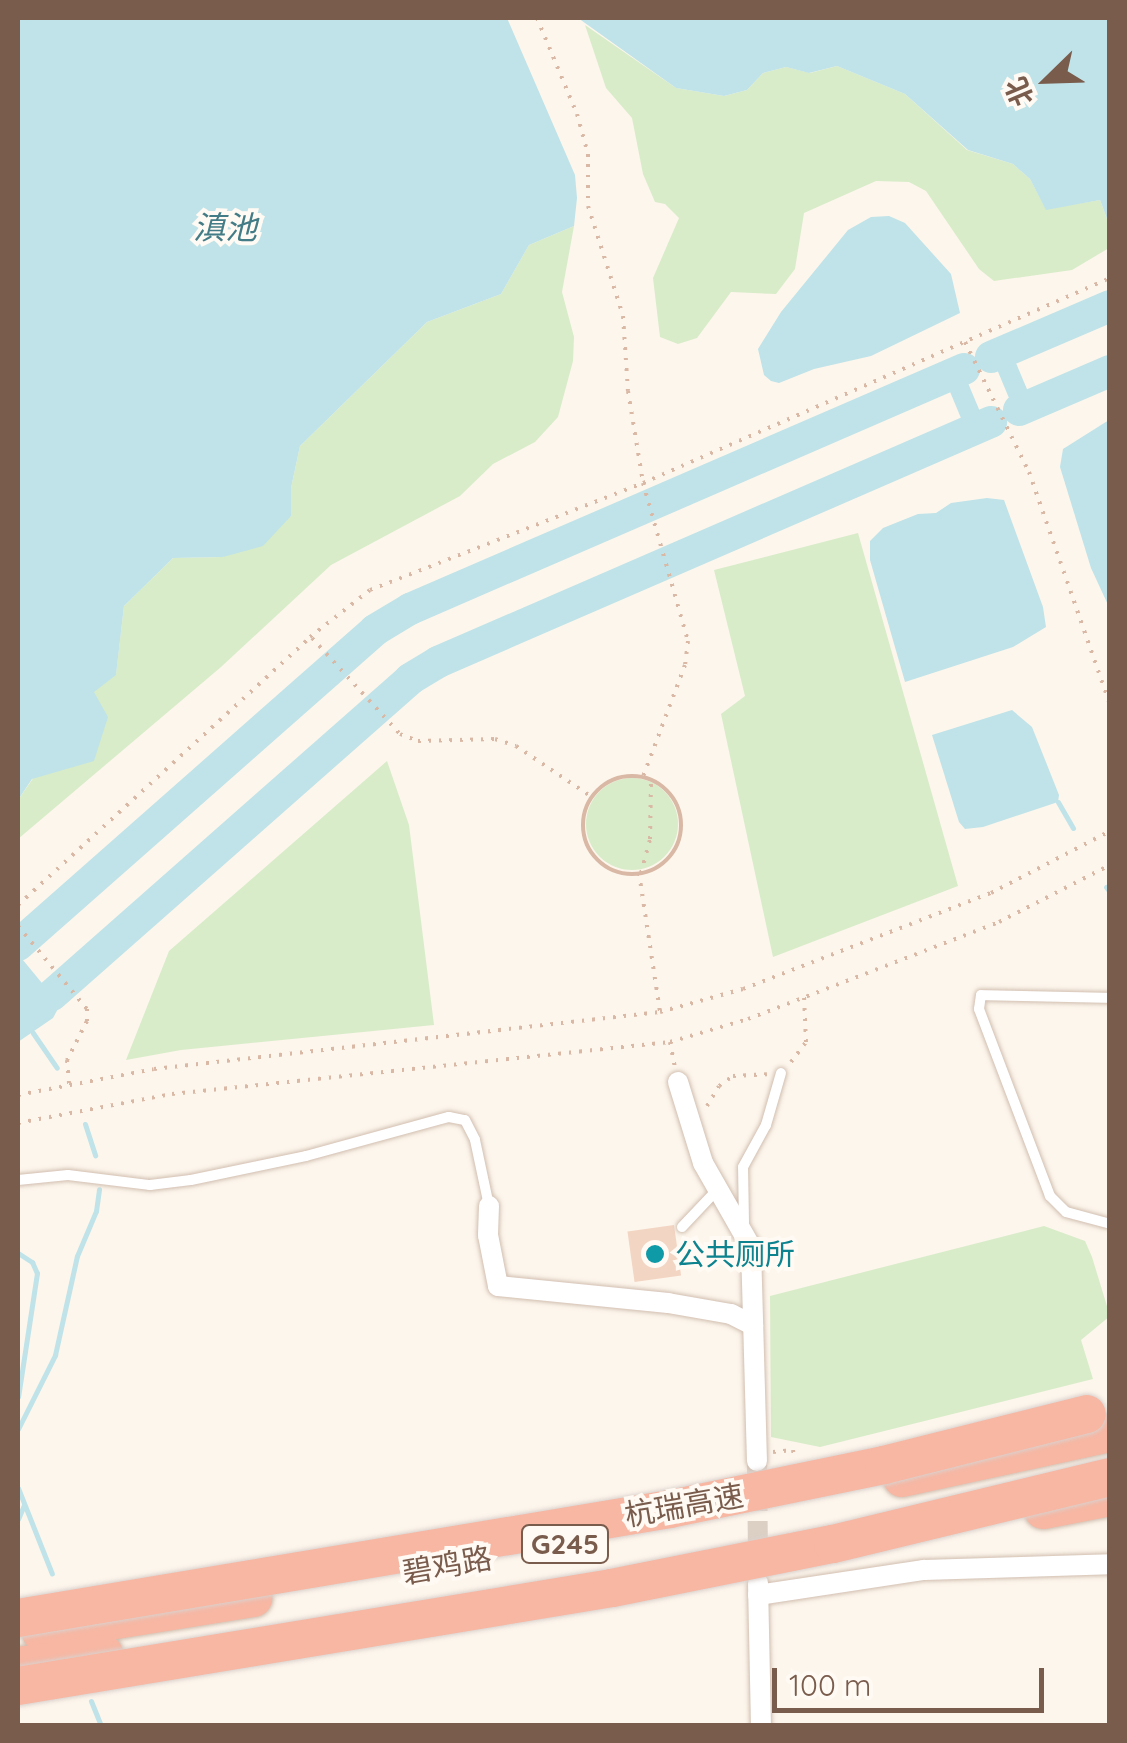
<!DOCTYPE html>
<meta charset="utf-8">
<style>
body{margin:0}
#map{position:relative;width:1127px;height:1743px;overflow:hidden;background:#fdf6ec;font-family:Quicksand,"Noto Sans SC",sans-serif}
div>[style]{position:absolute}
.green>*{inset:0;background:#d8ecc9}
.round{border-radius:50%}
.water>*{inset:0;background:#bfe3e8}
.stream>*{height:5px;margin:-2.5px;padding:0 2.5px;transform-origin:2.5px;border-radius:2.5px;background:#bfe3e8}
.canal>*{height:20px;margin:-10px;padding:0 10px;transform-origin:10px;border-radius:10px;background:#bfe3e8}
.river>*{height:32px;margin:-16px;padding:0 16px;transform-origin:16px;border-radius:16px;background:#bfe3e8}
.building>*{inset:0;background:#f3d5c3;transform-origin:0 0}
.street-tunnel>*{height:20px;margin-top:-10px;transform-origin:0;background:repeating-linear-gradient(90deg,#dcd0c4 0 20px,transparent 0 30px)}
.path>*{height:4px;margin-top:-2px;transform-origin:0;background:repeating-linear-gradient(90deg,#d9b8a5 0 2.5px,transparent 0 10.5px)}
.path>.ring{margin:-2px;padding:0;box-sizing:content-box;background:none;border:4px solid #d9b8a5;border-radius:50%}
.roads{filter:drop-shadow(0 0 2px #d1beb0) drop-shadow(0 0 2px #d1beb0)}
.lane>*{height:10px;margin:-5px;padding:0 5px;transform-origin:5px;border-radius:5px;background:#fff}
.street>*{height:20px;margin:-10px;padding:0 10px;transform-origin:10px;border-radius:10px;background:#fff}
.highway>*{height:38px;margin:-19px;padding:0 19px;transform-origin:19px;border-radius:19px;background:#f7b7a3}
.bridges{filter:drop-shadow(0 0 2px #dad1cd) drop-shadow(0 0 2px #dad1cd)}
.highway-bridge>*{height:38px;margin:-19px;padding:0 19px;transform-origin:19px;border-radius:19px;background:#f7b7a3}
.dots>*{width:28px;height:28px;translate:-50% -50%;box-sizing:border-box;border:5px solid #fffaf3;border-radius:50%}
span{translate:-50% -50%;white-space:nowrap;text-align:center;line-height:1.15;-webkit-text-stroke:8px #fffaf3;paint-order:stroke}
.shield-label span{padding:2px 8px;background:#fffaf3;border:2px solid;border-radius:8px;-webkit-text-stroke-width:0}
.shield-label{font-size:28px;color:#7a5c4d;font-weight:700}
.culture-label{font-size:30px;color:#0d838f}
.left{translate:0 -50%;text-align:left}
.street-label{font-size:30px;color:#7a5c4d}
.water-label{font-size:32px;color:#437c86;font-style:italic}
.frame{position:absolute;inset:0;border:20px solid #7a5c4d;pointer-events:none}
.north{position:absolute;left:997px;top:30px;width:100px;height:100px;-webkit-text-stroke:8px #fffaf3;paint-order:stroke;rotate:247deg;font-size:28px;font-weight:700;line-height:40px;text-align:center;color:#7a5c4d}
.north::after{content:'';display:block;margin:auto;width:35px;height:45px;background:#7a5c4d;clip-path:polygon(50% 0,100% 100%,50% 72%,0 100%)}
.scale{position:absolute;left:772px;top:1668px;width:272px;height:45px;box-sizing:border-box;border:5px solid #7a5c4d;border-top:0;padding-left:12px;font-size:30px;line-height:35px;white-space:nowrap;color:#7a5c4d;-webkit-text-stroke:8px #fffaf3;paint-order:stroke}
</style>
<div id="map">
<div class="green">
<div style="clip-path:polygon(585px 25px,676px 88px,724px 96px,747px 90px,763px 73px,786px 67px,810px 73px,837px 66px,905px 94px,967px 150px,1013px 164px,1030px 179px,1046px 209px,1100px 200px,1109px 224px,1109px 248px,1072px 270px,994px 281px,979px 269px,926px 191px,909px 182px,876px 181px,804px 213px,795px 269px,776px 294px,731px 292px,697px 338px,678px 344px,660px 337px,653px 278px,679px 218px,665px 204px,655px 202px,643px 174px,632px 118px,606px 88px)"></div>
<div style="clip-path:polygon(574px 226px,562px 292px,574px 337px,573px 361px,558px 417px,535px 442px,493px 464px,460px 496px,331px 565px,221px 667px,18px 839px,18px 800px,93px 692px,116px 674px,124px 606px,173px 558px,223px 557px,291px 516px,291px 488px,300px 446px,427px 322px,501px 294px,529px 245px)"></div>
<div style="clip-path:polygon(858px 533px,958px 886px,773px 957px,721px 714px,745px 696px,714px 570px)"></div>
<div style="clip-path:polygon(387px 761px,409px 825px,434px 1025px,181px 1050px,126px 1060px,169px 951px)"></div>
<div class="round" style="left:586px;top:778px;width:92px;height:92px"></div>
<div style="clip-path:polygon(1044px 1226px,1085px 1241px,1092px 1257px,1110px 1316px,1081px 1340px,1093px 1379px,820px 1447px,771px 1437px,770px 1296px)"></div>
</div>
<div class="water">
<div style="clip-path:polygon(18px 18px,507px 18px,575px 175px,577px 198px,574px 226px,529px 245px,501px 294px,427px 322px,300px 446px,291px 488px,291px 516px,263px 546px,223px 557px,173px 558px,124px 606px,116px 675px,94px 692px,108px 717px,94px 761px,32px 779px,18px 800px)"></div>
<div style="clip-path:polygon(578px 18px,1109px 18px,1109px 224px,1100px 200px,1046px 210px,1030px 179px,1013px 164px,968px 150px,905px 94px,837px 66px,809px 73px,786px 67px,763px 73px,747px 90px,724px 96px,676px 88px)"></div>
<div style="clip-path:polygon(889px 216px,905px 223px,951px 274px,960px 313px,871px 356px,814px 369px,779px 383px,771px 381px,764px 375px,758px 349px,781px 312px,848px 230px,871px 217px)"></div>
<div style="clip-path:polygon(1109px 420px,1109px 607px,1091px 568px,1060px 467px,1063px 449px)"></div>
<div style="clip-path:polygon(987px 498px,1004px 500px,1043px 607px,1046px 627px,1013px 647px,905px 682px,870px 560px,870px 541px,883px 528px,918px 514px,936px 513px,951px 503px)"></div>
<div style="clip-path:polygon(1012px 710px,1032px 727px,1059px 795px,1058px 802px,983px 827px,965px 829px,959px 822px,932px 735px)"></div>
<div style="clip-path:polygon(18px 954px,60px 1005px,53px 1018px,18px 1042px)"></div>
</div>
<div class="stream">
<div style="left:1058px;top:802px;width:30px;rotate:60deg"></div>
<div style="left:1106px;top:887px;width:6px;rotate:51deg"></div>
<div style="left:33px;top:1033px;width:42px;rotate:55.6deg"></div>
<div style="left:85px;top:1124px;width:33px;rotate:72deg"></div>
<div style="left:18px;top:1253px;width:17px;rotate:33deg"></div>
<div style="left:32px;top:1262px;width:12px;rotate:66deg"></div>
<div style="left:37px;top:1273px;width:125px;rotate:98.7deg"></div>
<div style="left:18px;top:1429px;width:83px;rotate:-63.4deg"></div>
<div style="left:55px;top:1355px;width:101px;rotate:-77.5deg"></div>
<div style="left:77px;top:1256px;width:49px;rotate:-67.1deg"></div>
<div style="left:96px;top:1211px;width:22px;rotate:-82deg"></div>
<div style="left:18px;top:1488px;width:92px;rotate:68.4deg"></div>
<div style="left:18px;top:1519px;width:15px;rotate:-67deg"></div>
<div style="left:91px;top:1701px;width:27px;rotate:68deg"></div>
</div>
<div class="canal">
<div style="left:1001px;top:353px;width:60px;rotate:67.3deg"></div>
<div style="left:953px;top:373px;width:60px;rotate:67.3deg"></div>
</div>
<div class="river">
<div style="left:991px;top:357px;width:129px;rotate:-23.2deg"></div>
<div style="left:1019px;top:410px;width:99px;rotate:-23.2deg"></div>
<div style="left:18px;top:945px;width:476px;rotate:-41.4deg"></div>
<div style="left:375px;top:630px;width:41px;rotate:-31deg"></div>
<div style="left:410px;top:609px;width:604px;rotate:-23.42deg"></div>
<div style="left:52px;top:995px;width:478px;rotate:-41.4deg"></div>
<div style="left:410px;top:679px;width:33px;rotate:-31deg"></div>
<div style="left:438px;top:662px;width:603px;rotate:-23.46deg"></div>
</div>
<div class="building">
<div style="left:674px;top:1225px;width:51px;height:47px;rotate:82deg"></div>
</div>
<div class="street-tunnel">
<div style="left:757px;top:1461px;width:104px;rotate:89.4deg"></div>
</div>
<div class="path">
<div style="left:537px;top:18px;width:104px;rotate:67.4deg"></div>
<div style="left:577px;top:114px;width:41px;rotate:74.6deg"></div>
<div style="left:588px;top:154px;width:52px;rotate:90deg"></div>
<div style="left:588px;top:206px;width:115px;rotate:72.3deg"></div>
<div style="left:623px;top:316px;width:75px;rotate:86.2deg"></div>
<div style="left:628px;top:391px;width:93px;rotate:80.7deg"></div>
<div style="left:643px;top:483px;width:164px;rotate:74.1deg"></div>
<div style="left:688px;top:641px;width:24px;rotate:97deg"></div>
<div style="left:685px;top:665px;width:120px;rotate:110.6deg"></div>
<div style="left:965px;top:342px;width:145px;rotate:63.8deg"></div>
<div style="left:1029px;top:472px;width:246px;rotate:70.8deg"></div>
<div style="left:312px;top:638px;width:130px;rotate:47.5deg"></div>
<div style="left:400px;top:734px;width:19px;rotate:21deg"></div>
<div style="left:418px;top:741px;width:77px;rotate:-1.5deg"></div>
<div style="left:495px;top:739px;width:22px;rotate:18deg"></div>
<div style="left:516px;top:746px;width:92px;rotate:33.9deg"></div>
<div class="ring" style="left:583px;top:776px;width:94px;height:94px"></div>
<div style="left:639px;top:873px;width:141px;rotate:81.4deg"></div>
<div style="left:641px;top:873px;width:35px;rotate:-75deg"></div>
<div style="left:650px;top:839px;width:59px;rotate:-89deg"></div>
<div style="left:18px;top:905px;width:396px;rotate:-42.5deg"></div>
<div style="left:310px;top:637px;width:76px;rotate:-38.1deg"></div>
<div style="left:370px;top:590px;width:293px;rotate:-21.4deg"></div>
<div style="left:643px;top:483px;width:510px;rotate:-23.7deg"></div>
<div style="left:18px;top:926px;width:108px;rotate:50.3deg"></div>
<div style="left:87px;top:1009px;width:12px;rotate:90deg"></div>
<div style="left:87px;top:1021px;width:44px;rotate:117.1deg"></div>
<div style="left:67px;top:1060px;width:24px;rotate:85deg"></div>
<div style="left:670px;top:1042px;width:25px;rotate:79deg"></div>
<div style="left:791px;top:1062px;width:25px;rotate:-53deg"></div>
<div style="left:806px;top:1042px;width:45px;rotate:-92.5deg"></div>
<div style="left:18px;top:1095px;width:138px;rotate:-10.8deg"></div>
<div style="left:154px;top:1069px;width:509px;rotate:-6.43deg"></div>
<div style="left:660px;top:1012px;width:86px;rotate:-15.5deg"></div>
<div style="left:743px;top:989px;width:266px;rotate:-21.2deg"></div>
<div style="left:991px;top:893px;width:134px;rotate:-27.5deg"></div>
<div style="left:707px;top:1106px;width:23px;rotate:-59deg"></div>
<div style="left:719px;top:1086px;width:17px;rotate:-36deg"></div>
<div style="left:733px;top:1076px;width:34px;rotate:-3deg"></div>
<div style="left:18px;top:1123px;width:157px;rotate:-10.7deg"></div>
<div style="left:172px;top:1094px;width:501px;rotate:-5.96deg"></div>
<div style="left:670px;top:1042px;width:81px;rotate:-16.4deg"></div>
<div style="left:748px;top:1019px;width:269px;rotate:-21.1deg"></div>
<div style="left:999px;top:922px;width:125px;rotate:-27.2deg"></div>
<div style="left:773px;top:1452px;width:20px;rotate:-6deg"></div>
<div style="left:793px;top:1450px;width:6px;rotate:81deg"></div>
</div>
<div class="roads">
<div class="lane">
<div style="left:18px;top:1180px;width:50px;rotate:-5.7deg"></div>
<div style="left:68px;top:1175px;width:83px;rotate:7deg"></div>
<div style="left:150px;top:1185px;width:41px;rotate:-7deg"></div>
<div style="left:191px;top:1180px;width:117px;rotate:-11.8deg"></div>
<div style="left:306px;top:1156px;width:148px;rotate:-15.3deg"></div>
<div style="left:449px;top:1117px;width:16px;rotate:11deg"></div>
<div style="left:465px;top:1120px;width:22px;rotate:63deg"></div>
<div style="left:475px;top:1140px;width:67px;rotate:78deg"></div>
<div style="left:744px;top:1222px;width:55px;rotate:-91deg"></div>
<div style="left:743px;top:1167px;width:48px;rotate:-61.3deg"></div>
<div style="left:766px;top:1125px;width:54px;rotate:-73.9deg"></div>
<div style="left:1107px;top:1223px;width:42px;rotate:-165deg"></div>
<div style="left:1066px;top:1212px;width:23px;rotate:-135deg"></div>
<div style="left:1050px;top:1196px;width:200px;rotate:-110.8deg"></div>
<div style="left:979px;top:1009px;width:14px;rotate:-82deg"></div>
<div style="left:981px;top:995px;width:129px;rotate:1.3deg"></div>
<div style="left:682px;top:1227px;width:50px;rotate:-46.6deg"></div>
</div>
<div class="street">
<div style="left:678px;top:1082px;width:85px;rotate:72.8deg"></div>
<div style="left:703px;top:1163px;width:97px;rotate:60.3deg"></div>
<div style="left:751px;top:1247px;width:214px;rotate:88.4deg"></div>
<div style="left:489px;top:1206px;width:29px;rotate:92deg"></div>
<div style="left:488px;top:1235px;width:52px;rotate:78.9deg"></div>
<div style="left:498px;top:1286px;width:171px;rotate:5.7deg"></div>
<div style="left:668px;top:1303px;width:64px;rotate:9.9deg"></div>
<div style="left:731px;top:1314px;width:25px;rotate:27deg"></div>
<div style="left:758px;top:1583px;width:143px;rotate:88.8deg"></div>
<div style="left:758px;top:1595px;width:168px;rotate:-8.6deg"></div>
<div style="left:924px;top:1570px;width:186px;rotate:-1.8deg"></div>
</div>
<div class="highway">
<div style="left:902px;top:1478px;width:213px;rotate:-12.2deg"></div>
<div style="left:1043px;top:1510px;width:68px;rotate:-11deg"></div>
<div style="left:41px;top:1632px;width:215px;rotate:-9.1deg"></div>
<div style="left:18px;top:1666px;width:87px;rotate:-7.9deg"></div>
</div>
</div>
<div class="bridges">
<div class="highway-bridge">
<div style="left:18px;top:1618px;width:661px;rotate:-9.49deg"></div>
<div style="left:670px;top:1509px;width:218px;rotate:-11.6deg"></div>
<div style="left:884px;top:1465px;width:209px;rotate:-14.1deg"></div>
<div style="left:18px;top:1686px;width:602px;rotate:-9.37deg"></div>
<div style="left:612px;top:1588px;width:225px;rotate:-11.3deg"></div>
<div style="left:833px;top:1544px;width:285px;rotate:-13.6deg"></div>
</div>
</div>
<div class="dots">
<div style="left:655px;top:1254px;background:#0f9aa8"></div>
</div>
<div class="shield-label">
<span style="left:565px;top:1544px">G245</span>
</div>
<div class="culture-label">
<span class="left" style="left:675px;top:1254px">公共厕所</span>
</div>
<div class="street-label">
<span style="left:684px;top:1505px;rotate:-10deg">杭瑞高速</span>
<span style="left:447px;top:1565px;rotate:-10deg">碧鸡路</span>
</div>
<div class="water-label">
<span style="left:225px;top:227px">滇池</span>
</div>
<div class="frame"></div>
<div class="north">北</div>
<div class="scale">100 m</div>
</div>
